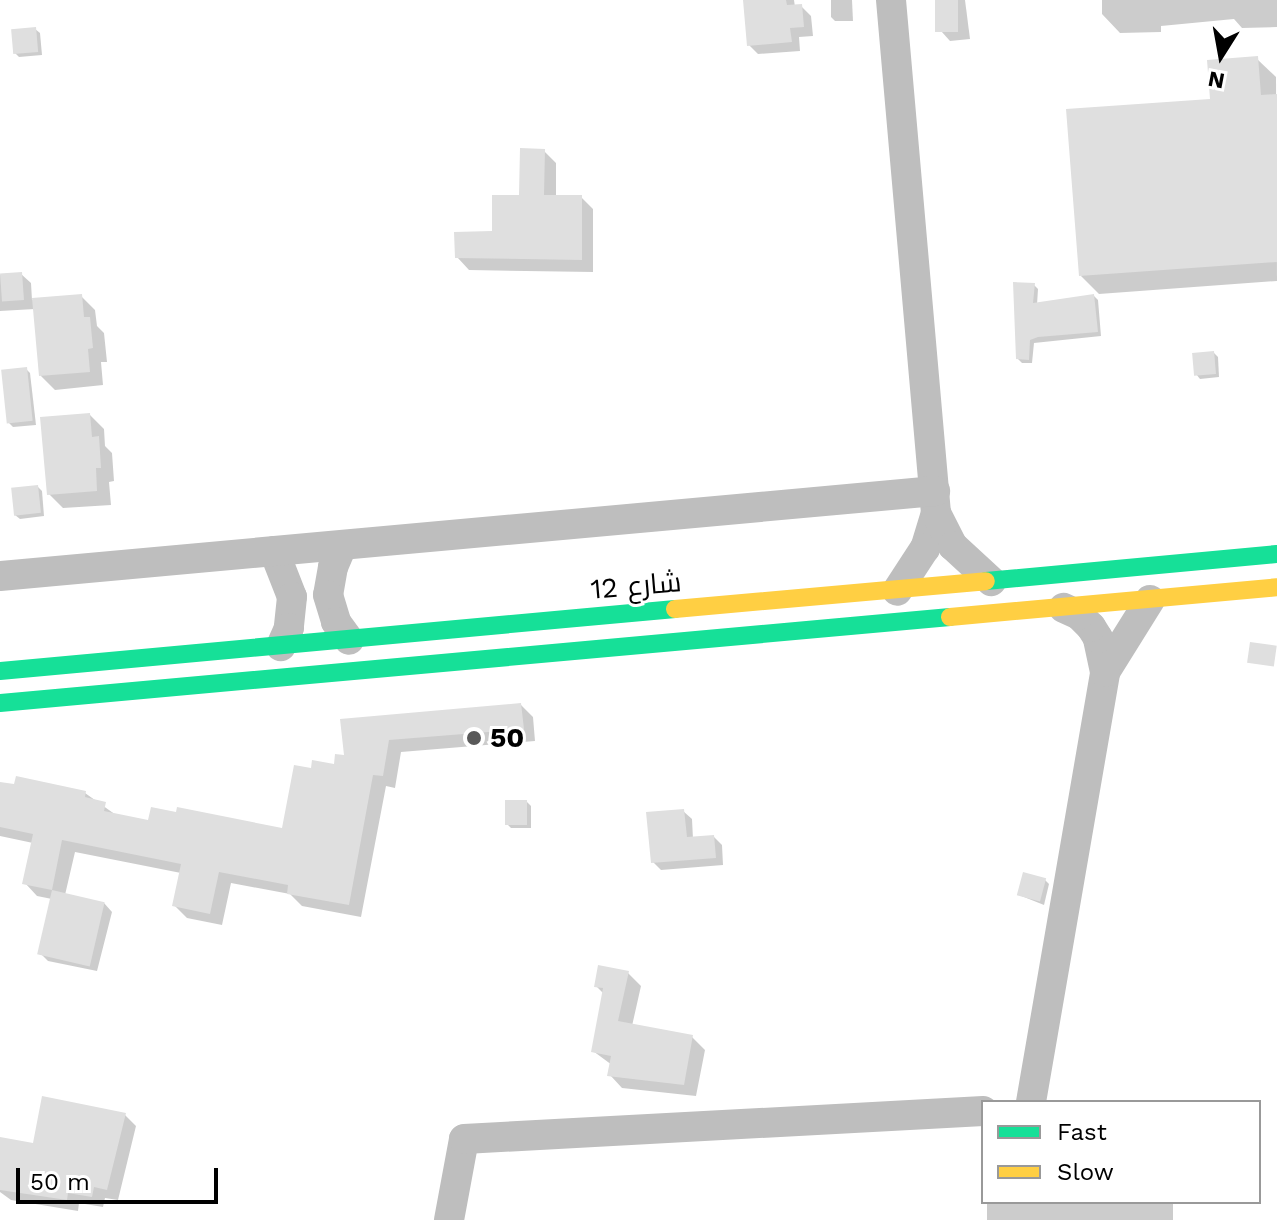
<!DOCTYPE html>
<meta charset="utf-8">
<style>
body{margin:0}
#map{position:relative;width:1277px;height:1220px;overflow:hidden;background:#fff;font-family:"Work Sans",Cairo,sans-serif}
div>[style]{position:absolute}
.shadow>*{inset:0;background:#0003;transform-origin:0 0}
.building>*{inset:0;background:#dfdfdf;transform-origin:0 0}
.street>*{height:30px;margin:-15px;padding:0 15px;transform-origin:15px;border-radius:15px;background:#bebebe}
.fast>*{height:18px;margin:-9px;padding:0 9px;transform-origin:9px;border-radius:9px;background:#16e098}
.slow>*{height:18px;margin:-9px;padding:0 9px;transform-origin:9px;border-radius:9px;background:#ffcf43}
.dots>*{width:22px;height:22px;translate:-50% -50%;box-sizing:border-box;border:4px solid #fff;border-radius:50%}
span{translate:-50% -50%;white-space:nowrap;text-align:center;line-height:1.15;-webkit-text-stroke:6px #fff;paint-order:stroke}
.street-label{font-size:28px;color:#000}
.poi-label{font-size:28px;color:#000;font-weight:700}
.left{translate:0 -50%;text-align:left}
.legend{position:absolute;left:981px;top:1100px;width:280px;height:104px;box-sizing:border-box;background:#fff;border:2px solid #999;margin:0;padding:10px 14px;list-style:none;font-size:24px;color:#000}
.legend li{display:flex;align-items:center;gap:16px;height:40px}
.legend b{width:40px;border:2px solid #999}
.north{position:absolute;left:1181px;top:16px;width:80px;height:80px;-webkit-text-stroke:6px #fff;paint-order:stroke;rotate:191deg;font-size:22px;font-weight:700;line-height:32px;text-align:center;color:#000}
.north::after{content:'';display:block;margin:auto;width:28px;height:36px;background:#000;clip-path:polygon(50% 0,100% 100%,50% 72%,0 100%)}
.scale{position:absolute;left:16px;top:1168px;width:202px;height:36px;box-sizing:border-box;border:4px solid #000;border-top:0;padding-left:10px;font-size:24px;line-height:28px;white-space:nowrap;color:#000;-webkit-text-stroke:6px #fff;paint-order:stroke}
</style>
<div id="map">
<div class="shadow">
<div style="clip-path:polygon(745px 0,794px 0,795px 7px,801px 6px,811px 16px,813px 36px,799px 37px,800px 51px,758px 54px,749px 45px)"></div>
<div style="clip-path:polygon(831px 0,852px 0,853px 21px,835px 21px,831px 17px)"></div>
<div style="clip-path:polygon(937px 0,965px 0,970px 39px,950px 41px,941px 31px)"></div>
<div style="clip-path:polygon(1102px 0,1277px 0,1277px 27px,1242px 28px,1234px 19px,1161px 26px,1161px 32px,1120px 33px,1102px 14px)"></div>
<div style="clip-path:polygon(35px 29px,40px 33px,42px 55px,19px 57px,15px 53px)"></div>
<div style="clip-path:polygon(1257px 59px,1276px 77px,1277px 281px,1099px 294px,1081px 276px,1212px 101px)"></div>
<div style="clip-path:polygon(544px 151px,556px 163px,556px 197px,581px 197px,593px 209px,593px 272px,469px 270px,457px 257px,494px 233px,521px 197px)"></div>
<div style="clip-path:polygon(21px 274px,31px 283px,32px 300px,81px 296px,95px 310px,97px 326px,104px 333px,107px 362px,101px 362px,103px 385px,55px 390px,41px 376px,35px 309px,0 311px,0 275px)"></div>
<div style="clip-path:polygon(1034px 285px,1038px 289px,1037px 305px,1094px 296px,1098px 300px,1101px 336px,1034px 343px,1032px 363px,1022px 363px,1018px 359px)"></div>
<div style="clip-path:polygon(1214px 353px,1218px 357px,1219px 377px,1200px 379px,1196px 374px)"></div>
<div style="clip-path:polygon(26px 369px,30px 373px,36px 425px,13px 427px,9px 423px)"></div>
<div style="clip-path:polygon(90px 415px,104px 429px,105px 446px,112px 453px,114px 481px,109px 482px,111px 505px,63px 508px,49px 494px)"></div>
<div style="clip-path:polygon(38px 487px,42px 491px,44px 516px,20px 519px,15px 515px)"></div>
<div style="clip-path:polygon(521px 705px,533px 717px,535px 741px,401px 752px,395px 788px,386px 786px,361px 917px,302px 906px,290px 894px,231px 883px,222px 925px,187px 918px,174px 905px,181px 873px,75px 852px,65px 895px,104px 903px,112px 912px,97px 971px,48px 961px,40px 953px,52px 899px,37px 896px,25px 883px,33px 843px,0 836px,0 784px,85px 793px,116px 815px,150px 823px,283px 830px,312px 771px,335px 766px,346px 758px,342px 721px)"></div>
<div style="clip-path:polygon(527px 802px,531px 806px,531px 828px,511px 828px,507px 824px)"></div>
<div style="clip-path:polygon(683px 811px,692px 819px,693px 839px,714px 837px,722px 845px,723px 865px,661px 870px,653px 862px)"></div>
<div style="clip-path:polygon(1045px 880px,1049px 884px,1044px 905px,1019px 895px)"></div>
<div style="clip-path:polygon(628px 973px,641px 986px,632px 1026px,692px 1037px,705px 1050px,696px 1096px,622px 1088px,610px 1075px,612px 1065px,593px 1051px,604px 994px,596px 986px)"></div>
<div style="clip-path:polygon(125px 1115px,136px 1126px,118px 1200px,105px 1198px,103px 1207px,79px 1203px,78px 1211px,11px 1200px,0 1192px,0 1139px,34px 1145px)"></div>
<div style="left:987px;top:1202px;width:186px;height:18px"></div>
</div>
<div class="building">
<div style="clip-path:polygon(743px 0,786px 0,787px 5px,802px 4px,804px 27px,790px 28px,792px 42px,747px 46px)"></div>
<div style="left:935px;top:0;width:23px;height:32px"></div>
<div style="left:36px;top:27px;width:25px;height:25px;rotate:85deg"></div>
<div style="clip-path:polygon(1258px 56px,1261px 95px,1277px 94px,1277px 262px,1079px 276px,1066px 109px,1210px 99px,1207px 60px)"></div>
<div style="clip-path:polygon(520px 148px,545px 149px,544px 195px,582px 195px,582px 260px,455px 258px,454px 232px,492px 231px,492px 195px,519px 195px)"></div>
<div style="left:22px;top:272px;width:28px;height:22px;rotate:86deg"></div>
<div style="clip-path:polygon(1013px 282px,1035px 283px,1033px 303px,1094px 294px,1098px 332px,1038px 337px,1030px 340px,1029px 360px,1016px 359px)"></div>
<div style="clip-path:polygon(82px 294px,84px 317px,90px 317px,93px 348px,88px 349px,90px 372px,39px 376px,32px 298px)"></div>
<div style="left:1214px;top:351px;width:23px;height:22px;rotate:85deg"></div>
<div style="left:27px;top:367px;width:54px;height:26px;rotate:84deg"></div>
<div style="clip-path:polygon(90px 413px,92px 437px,99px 436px,101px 468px,96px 468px,97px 491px,47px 495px,40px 417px)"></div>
<div style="left:38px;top:485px;width:28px;height:27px;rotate:84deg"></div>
<div style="left:1250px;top:642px;width:27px;height:21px;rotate:8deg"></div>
<div style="clip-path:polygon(521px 703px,524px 729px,389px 740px,383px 776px,373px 775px,349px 905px,287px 894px,288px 885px,219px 872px,210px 914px,172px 906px,181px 864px,62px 840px,52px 890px,22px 884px,33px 834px,0 827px,0 782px,14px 784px,16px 776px,86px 791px,85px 797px,106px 802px,104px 811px,148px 820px,151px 807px,176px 812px,177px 807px,282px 828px,294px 765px,311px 768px,312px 760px,334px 764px,335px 754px,344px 755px,340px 719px)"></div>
<div style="left:505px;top:800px;width:22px;height:25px"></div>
<div style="clip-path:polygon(684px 809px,687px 837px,714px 835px,716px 858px,651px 863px,646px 812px)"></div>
<div style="left:1023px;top:872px;width:24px;height:24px;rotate:15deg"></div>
<div style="left:52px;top:890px;width:54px;height:66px;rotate:13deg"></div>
<div style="clip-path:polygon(598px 965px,629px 971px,618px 1021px,693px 1035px,684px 1085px,607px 1076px,611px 1056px,591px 1052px,603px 988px,594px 987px)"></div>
<div style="clip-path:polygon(42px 1096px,126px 1113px,107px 1190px,94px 1187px,92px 1197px,68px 1193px,67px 1200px,0 1190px,0 1137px,33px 1143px)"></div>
</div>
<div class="street">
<div style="left:891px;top:0;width:515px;rotate:84.99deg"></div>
<div style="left:936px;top:513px;width:37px;rotate:107deg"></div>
<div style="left:925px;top:548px;width:51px;rotate:123.1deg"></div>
<div style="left:936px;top:513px;width:37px;rotate:63deg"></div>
<div style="left:953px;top:546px;width:52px;rotate:42.6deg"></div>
<div style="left:342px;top:546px;width:23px;rotate:113deg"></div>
<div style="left:333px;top:567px;width:28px;rotate:100deg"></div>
<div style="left:328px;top:595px;width:28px;rotate:73deg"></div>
<div style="left:336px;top:622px;width:22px;rotate:54deg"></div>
<div style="left:274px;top:551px;width:49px;rotate:68.6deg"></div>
<div style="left:292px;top:597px;width:31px;rotate:96deg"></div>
<div style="left:289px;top:628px;width:20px;rotate:114deg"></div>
<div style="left:0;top:576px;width:939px;rotate:-5.19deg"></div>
<div style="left:1105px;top:672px;width:85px;rotate:-58deg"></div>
<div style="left:1031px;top:1102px;width:436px;rotate:-80.2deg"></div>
<div style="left:1105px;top:672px;width:35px;rotate:-102deg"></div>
<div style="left:1098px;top:638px;width:13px;rotate:-122deg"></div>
<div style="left:1091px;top:627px;width:17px;rotate:-135deg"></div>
<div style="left:1079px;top:615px;width:17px;rotate:-155deg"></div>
<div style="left:449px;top:1220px;width:82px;rotate:-79.5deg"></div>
<div style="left:464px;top:1139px;width:520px;rotate:-3.09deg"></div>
</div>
<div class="fast">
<div style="left:986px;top:581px;width:292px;rotate:-5.3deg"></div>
<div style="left:0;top:671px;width:678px;rotate:-5.25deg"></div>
<div style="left:0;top:703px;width:954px;rotate:-5.17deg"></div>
</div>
<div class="slow">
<div style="left:675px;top:609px;width:312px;rotate:-5.1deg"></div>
<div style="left:950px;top:617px;width:328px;rotate:-5.2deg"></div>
</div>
<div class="dots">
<div style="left:474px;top:738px;background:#595959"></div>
</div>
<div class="street-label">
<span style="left:636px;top:586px;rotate:-5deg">شارع 12</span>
</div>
<div class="poi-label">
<span class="left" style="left:490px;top:738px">50</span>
</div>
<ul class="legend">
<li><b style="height:10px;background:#16e098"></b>Fast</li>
<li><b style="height:10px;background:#ffcf43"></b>Slow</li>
</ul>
<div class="north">N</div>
<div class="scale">50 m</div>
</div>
